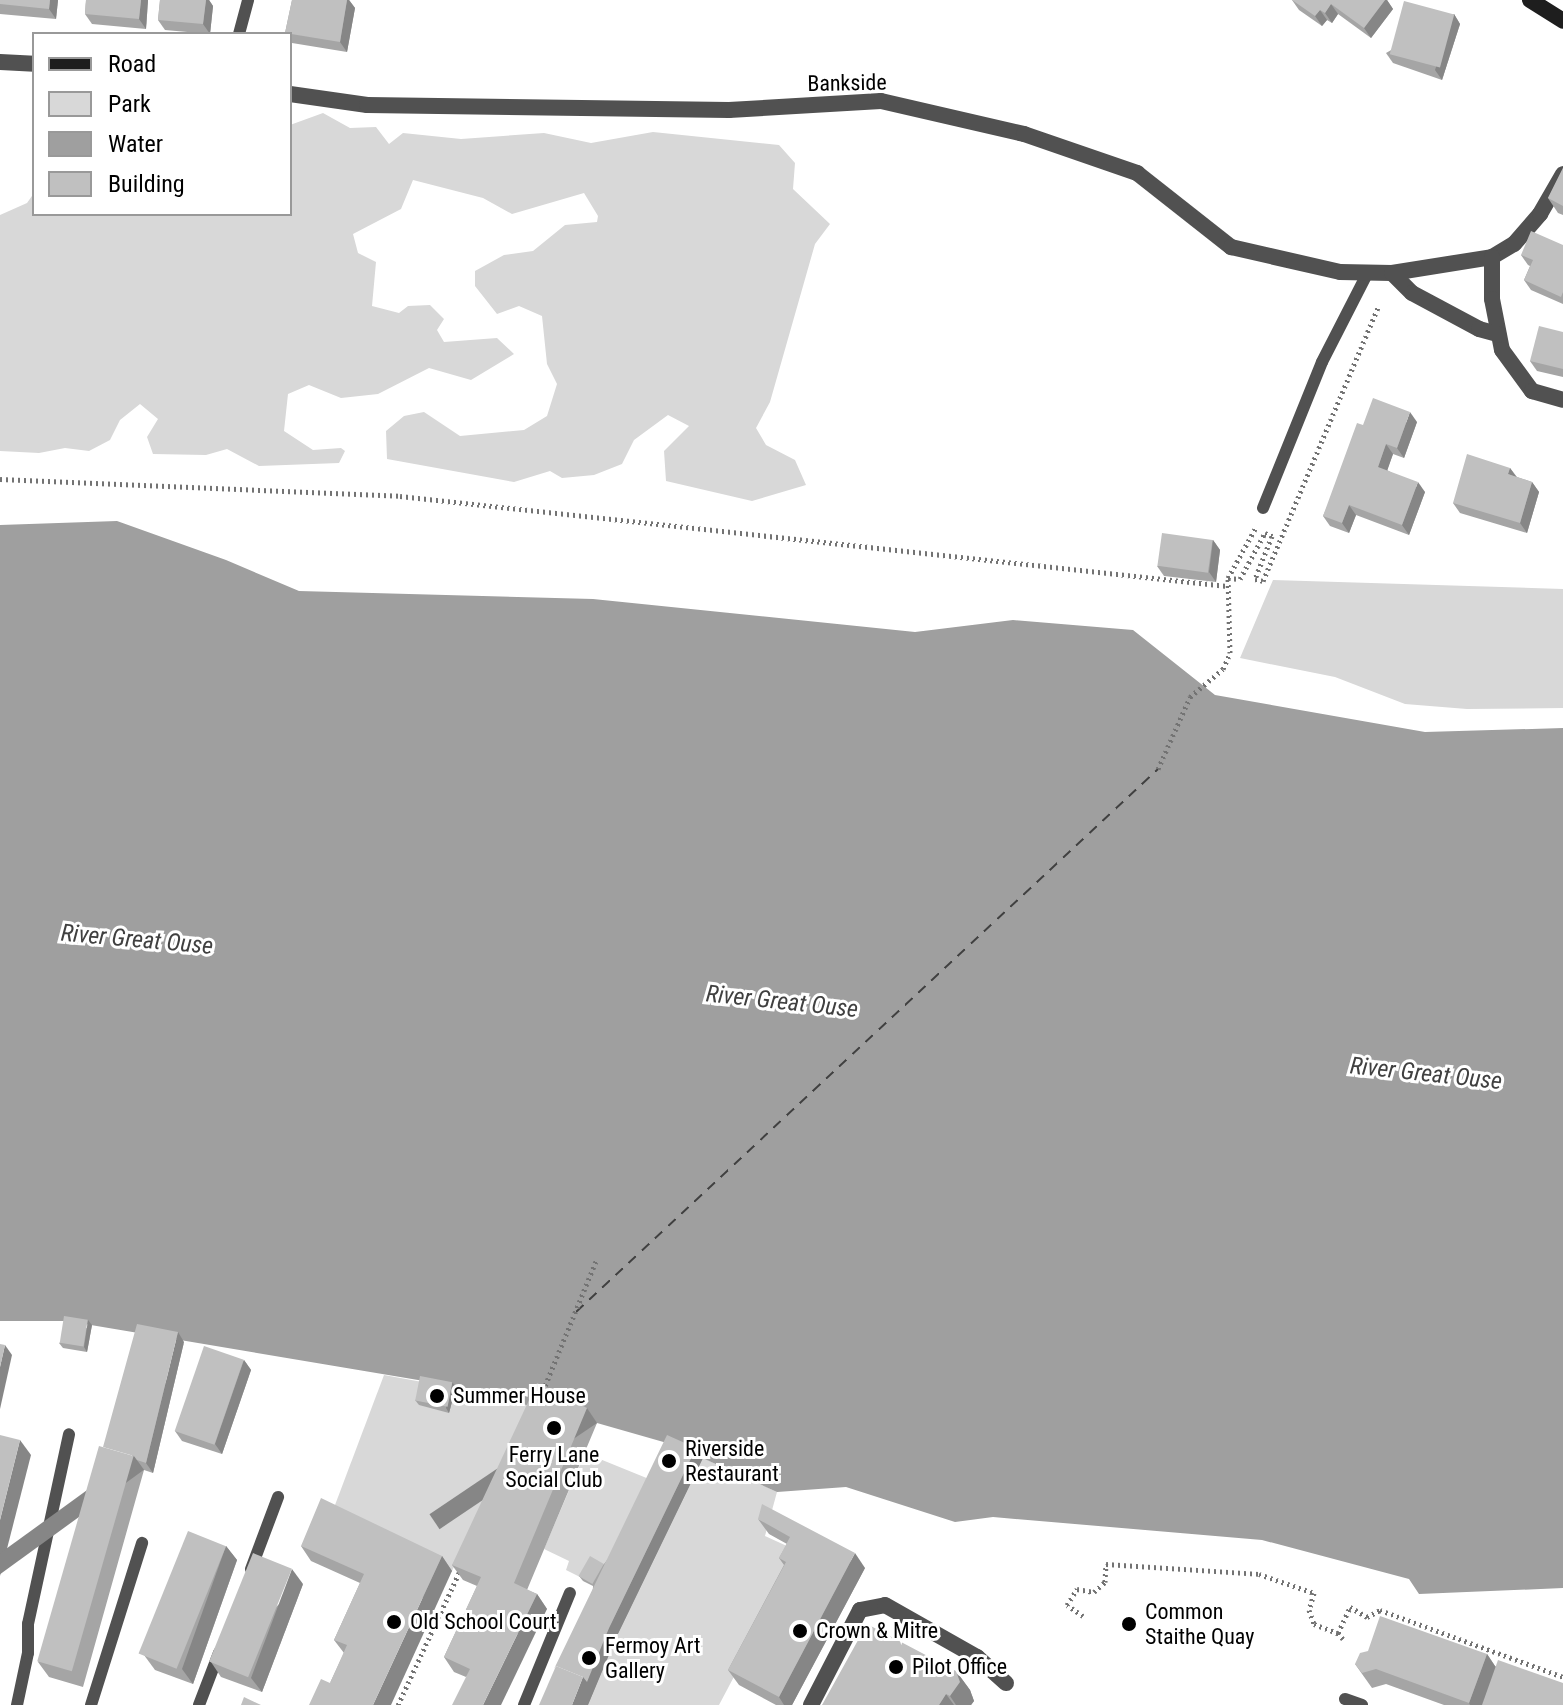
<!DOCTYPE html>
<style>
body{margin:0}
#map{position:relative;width:1563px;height:1705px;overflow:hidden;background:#fff;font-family:"Roboto Condensed",sans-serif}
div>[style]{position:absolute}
.green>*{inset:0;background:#d8d8d8}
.water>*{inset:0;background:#9f9f9f}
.ferry>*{height:2px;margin-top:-1px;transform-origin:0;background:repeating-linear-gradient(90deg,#404040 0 10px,transparent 0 18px)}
.path>*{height:5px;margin-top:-2.5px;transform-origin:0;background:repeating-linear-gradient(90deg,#737373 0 2px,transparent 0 6px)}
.lane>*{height:12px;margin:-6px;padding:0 6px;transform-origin:6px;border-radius:6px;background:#515151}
.street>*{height:16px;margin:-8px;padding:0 8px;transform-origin:8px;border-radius:8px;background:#515151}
.secondary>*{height:16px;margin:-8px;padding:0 8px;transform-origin:8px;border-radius:8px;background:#1e1e1e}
.wall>*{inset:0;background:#a5a5a5}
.shaded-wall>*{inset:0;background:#868686;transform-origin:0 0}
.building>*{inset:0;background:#c0c0c0;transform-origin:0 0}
.dots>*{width:22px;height:22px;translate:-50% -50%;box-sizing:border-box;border:4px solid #fff;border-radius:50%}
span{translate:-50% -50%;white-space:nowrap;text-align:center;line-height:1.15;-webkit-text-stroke:6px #fff;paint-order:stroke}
.street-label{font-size:22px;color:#000}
.poi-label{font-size:22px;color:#000}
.left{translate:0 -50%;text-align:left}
.water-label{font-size:24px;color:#404040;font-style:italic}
.legend{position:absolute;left:32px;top:32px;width:260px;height:184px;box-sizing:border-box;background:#fff;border:2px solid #999;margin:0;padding:10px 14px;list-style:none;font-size:24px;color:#000}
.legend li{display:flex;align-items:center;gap:16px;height:40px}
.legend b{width:40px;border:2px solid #999}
</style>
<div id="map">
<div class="green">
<div style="clip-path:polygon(323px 113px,350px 128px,376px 127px,389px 144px,403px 133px,461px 139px,544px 133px,591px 143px,653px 132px,779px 145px,795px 163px,793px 189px,830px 224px,815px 244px,770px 402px,756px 428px,766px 445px,795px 460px,806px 485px,752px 501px,666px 481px,664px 451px,689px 426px,668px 415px,634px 440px,622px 464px,594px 475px,562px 478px,550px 471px,514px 482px,387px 459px,386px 431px,404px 416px,424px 412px,460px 436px,524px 430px,547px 416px,557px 384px,547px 364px,542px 316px,519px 306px,497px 314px,475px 286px,475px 271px,504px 255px,533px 251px,565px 225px,597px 222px,598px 216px,584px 193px,512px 214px,483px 198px,413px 180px,401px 209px,353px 234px,358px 253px,376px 262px,372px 306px,399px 313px,408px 306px,430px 305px,444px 319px,437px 330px,444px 342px,497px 338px,514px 354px,471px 380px,429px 368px,378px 394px,341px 398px,309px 385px,288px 394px,284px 431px,313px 450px,341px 448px,345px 451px,339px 463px,259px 466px,227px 449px,206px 455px,153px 454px,147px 437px,158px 419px,140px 404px,120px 420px,110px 440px,89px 451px,65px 448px,39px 453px,0 451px,0 215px,27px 203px,34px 193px,34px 214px,290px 214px,290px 125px)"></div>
<div style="clip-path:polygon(1273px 580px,1563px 589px,1563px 708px,1467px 709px,1405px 704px,1335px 677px,1240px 658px)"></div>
<div style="clip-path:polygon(384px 1375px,499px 1396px,531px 1406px,452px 1571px,332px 1513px)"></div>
<div style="clip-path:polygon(585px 1453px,649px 1479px,609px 1570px,584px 1579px,566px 1570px,569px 1561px,544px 1549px)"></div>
<div style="clip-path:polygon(703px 1458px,777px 1492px,765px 1536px,800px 1552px,719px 1705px,588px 1705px,616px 1638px)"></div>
</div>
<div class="water">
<div style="clip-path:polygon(117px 521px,226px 560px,299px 591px,593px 599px,915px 632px,1013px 620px,1133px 630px,1215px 695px,1425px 732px,1563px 728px,1563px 1588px,1419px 1594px,1409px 1579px,1262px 1540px,993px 1517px,955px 1522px,846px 1487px,777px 1492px,674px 1445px,597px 1423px,547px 1398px,531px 1406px,424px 1381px,67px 1321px,0 1321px,0 525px)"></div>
</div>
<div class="ferry">
<div style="left:576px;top:1312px;width:796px;rotate:-43.01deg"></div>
</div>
<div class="path">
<div style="left:0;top:479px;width:400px;rotate:2.4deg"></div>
<div style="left:400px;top:496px;width:832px;rotate:6.21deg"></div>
<div style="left:1228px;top:578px;width:58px;rotate:-61.2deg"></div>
<div style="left:1158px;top:769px;width:79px;rotate:-66deg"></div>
<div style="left:1190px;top:697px;width:43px;rotate:-40.3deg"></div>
<div style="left:1223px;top:669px;width:17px;rotate:-66deg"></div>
<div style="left:1230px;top:653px;width:75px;rotate:-91.5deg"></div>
<div style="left:1228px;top:578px;width:12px;rotate:5deg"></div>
<div style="left:1240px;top:579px;width:52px;rotate:-61.5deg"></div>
<div style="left:1265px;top:533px;width:8px;rotate:23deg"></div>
<div style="left:1272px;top:536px;width:46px;rotate:111.6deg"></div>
<div style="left:1255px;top:579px;width:8px;rotate:14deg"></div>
<div style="left:1263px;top:581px;width:297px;rotate:-67.2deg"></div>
<div style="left:543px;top:1391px;width:143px;rotate:-67.8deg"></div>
<div style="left:1083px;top:1616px;width:19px;rotate:-145deg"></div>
<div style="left:1067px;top:1605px;width:19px;rotate:-58deg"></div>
<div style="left:1077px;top:1589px;width:17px;rotate:10deg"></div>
<div style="left:1094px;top:1592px;width:15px;rotate:-42deg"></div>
<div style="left:1105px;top:1582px;width:18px;rotate:-87deg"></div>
<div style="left:1106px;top:1564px;width:153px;rotate:3.7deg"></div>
<div style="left:1259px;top:1574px;width:58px;rotate:19.1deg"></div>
<div style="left:1314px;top:1593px;width:18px;rotate:106deg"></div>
<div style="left:1309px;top:1610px;width:15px;rotate:70deg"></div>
<div style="left:1314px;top:1624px;width:26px;rotate:21deg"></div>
<div style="left:1343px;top:1639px;width:8px;rotate:-130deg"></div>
<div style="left:1338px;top:1633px;width:29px;rotate:-65deg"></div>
<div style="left:1350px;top:1607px;width:20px;rotate:30deg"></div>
<div style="left:1367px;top:1617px;width:15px;rotate:-28deg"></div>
<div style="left:1380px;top:1610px;width:195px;rotate:20.1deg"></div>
<div style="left:398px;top:1705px;width:148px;rotate:-65.2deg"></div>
</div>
<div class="lane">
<div style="left:239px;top:34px;width:35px;rotate:-75deg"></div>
<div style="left:1263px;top:508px;width:157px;rotate:-68deg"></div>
<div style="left:1322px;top:362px;width:99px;rotate:-62.9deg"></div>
<div style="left:251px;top:1569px;width:77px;rotate:-69.4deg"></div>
<div style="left:1345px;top:1699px;width:18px;rotate:19deg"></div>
<div style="left:17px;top:1705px;width:53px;rotate:-78.1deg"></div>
<div style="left:28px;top:1653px;width:29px;rotate:-90deg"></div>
<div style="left:28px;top:1624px;width:194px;rotate:-77.8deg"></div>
<div style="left:91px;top:1705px;width:170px;rotate:-72.5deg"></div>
<div style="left:199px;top:1705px;width:56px;rotate:-69deg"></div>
<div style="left:524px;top:1705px;width:121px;rotate:-67.7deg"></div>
</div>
<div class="street">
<div style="left:0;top:62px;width:34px;rotate:3deg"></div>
<div style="left:290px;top:94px;width:78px;rotate:8.1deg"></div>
<div style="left:367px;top:105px;width:362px;rotate:0.8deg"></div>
<div style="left:729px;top:110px;width:152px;rotate:-3.4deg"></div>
<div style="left:881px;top:101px;width:147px;rotate:13deg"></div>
<div style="left:1024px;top:134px;width:120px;rotate:19deg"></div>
<div style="left:1137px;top:173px;width:120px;rotate:38.2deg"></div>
<div style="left:1231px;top:247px;width:112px;rotate:12.9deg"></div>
<div style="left:1340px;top:272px;width:52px;rotate:1.1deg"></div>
<div style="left:1392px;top:273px;width:101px;rotate:-9.1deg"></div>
<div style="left:1492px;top:257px;width:26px;rotate:-31deg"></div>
<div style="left:1514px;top:244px;width:40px;rotate:-49deg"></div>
<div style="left:1540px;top:214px;width:46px;rotate:-60.1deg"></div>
<div style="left:1492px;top:257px;width:42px;rotate:90deg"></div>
<div style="left:1492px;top:299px;width:52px;rotate:78.9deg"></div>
<div style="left:1502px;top:350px;width:51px;rotate:53.8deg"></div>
<div style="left:1532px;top:391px;width:32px;rotate:16deg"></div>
<div style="left:1392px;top:273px;width:28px;rotate:45deg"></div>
<div style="left:1412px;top:293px;width:76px;rotate:28.2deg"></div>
<div style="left:1479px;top:329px;width:20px;rotate:15deg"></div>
<div style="left:811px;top:1705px;width:107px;rotate:-62.7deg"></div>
<div style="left:860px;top:1610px;width:25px;rotate:-11deg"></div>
<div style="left:885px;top:1605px;width:106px;rotate:29.5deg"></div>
<div style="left:977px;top:1657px;width:39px;rotate:42deg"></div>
</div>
<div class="secondary">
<div style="left:1530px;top:0;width:39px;rotate:32deg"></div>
</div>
<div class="wall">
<div style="clip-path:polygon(0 0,58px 0,56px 19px,0 14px)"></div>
<div style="clip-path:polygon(86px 0,148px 0,146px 29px,92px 24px,85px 14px)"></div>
<div style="clip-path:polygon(160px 0,209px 0,213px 6px,210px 34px,165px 30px,158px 20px)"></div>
<div style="clip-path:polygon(292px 0,349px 0,355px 8px,347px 52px,292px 43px,290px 40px,290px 34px,285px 33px)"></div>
<div style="clip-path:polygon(1292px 0,1387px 0,1393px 9px,1371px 38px,1338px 14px,1332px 23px,1327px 20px,1322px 26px,1299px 10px)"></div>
<div style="clip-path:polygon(1454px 14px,1460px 24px,1442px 80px,1393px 63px,1386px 53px)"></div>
<div style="clip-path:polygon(1563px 168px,1563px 215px,1558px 213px,1548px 198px)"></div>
<div style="clip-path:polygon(1563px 245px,1563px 304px,1531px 290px,1524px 280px,1530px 266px,1528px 265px,1521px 255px)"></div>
<div style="clip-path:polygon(1563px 332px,1563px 377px,1537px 371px,1530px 361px)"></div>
<div style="clip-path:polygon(1417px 422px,1404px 458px,1393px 454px,1387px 470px,1425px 492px,1409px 535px,1356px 515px,1349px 533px,1330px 526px,1323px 516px,1363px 425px)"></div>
<div style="clip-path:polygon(1510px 468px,1517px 477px,1532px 482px,1539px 492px,1527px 533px,1460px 513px,1453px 503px)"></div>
<div style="clip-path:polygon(1213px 540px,1220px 550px,1216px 582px,1164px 576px,1157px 566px)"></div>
<div style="clip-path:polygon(92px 1325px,87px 1352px,63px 1348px,59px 1343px)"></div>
<div style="clip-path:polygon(184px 1342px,153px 1473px,144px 1470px,83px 1687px,49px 1677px,38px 1662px)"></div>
<div style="clip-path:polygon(244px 1360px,251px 1370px,222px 1454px,182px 1441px,175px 1431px)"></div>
<div style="clip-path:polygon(456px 1387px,449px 1413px,419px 1405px,415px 1400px)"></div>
<div style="clip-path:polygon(587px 1408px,597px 1423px,527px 1590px,537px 1594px,547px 1609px,466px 1677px,454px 1672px,444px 1657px,477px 1586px,463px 1580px,452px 1565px)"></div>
<div style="clip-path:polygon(696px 1448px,703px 1458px,616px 1638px,588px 1705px,593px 1586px,583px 1581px,579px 1576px,604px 1564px)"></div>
<div style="clip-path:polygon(758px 1519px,865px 1568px,792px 1705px,776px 1705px,739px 1685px,728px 1670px,784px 1565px,779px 1558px,787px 1544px,769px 1534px)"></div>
<div style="clip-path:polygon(226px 1546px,237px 1560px,193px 1684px,155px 1670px,144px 1655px)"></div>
<div style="clip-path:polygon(301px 1546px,442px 1556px,452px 1571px,330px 1683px,344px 1653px,334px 1640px,360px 1583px,311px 1561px)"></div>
<div style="clip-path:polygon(303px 1584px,262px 1692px,221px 1677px,211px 1662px)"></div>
<div style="clip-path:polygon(1487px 1654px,1495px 1666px,1563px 1705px,1444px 1705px,1386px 1684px,1372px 1688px,1355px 1664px)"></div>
<div style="clip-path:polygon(956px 1671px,970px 1690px,974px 1701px,971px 1705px,822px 1705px)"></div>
</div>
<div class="shaded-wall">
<div style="clip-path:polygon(50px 0,58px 0,56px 19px,49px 9px)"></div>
<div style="clip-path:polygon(141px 0,148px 0,146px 29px,139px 19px)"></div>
<div style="clip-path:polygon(206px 0,209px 0,213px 6px,210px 34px,203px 24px)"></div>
<div style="clip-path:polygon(347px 0,349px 0,355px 8px,347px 52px,340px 42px)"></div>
<div style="clip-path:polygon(1385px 0,1387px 0,1393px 9px,1371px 38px,1364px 28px)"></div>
<div style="clip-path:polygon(1331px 4px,1338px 14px,1332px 23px,1325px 13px)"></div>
<div style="clip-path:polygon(1320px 10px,1327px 20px,1322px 26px,1315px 16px)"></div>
<div style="clip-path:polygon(1454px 14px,1460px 24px,1442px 80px,1435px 70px)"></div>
<div style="clip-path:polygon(1410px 412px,1417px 422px,1404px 458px,1397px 448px)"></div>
<div style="clip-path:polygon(1386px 444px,1393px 454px,1385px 477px,1378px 467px)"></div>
<div style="clip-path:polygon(1510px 468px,1517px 478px,1508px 474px)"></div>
<div style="clip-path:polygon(1418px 482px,1425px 492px,1409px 535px,1402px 525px)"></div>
<div style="clip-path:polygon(1532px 482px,1539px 492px,1527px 533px,1520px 523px)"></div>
<div style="clip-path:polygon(1349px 505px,1356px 515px,1349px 533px,1342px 523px)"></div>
<div style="clip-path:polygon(1213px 540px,1220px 550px,1216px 582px,1209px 572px)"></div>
<div style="clip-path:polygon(88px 1320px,92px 1325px,87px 1352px,84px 1347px)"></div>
<div style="clip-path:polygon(178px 1332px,184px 1342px,153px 1473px,146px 1463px)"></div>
<div style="clip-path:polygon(5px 1345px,12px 1355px,0 1409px,0 1367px)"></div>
<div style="clip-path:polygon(244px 1360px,251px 1370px,222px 1454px,215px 1444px)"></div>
<div style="clip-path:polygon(452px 1382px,456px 1387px,449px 1413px,446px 1408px)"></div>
<div style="left:587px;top:1408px;width:18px;height:190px;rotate:56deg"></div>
<div style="clip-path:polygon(20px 1440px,31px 1455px,0 1576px,0 1520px)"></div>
<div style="clip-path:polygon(696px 1448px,703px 1458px,616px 1638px,588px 1705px,572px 1705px,583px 1677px,609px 1628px)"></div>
<div style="left:134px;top:1456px;width:17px;height:224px;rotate:54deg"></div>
<div style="clip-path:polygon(226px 1546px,237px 1560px,193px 1684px,182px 1669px)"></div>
<div style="clip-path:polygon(855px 1553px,865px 1568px,792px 1705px,784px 1705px,779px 1697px)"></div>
<div style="clip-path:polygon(442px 1556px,452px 1571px,391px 1705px,373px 1705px)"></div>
<div style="clip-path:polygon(292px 1569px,303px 1584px,262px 1692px,251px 1678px)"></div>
<div style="clip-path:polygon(537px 1594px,547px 1609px,501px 1705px,483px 1705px)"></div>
<div style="clip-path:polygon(1487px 1654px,1497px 1669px,1484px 1705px,1470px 1705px,1469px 1703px)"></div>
<div style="clip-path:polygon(956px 1671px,970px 1690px,974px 1701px,971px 1705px,956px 1705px,950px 1696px)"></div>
<div style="clip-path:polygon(946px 1694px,954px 1705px,939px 1705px)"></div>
</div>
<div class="building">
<div style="clip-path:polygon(0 0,50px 0,49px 9px,0 4px)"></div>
<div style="clip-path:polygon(86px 0,141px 0,139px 19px,85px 14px)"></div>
<div style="clip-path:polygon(160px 0,206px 0,203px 24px,158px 20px)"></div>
<div style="clip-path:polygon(292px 0,347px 0,340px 42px,285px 33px)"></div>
<div style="clip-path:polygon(1292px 0,1385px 0,1364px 28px,1331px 4px,1325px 13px,1320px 10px,1315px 16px)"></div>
<div style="left:1404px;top:1px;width:52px;height:55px;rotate:15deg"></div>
<div style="clip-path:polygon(1563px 168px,1563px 206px,1548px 198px)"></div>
<div style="clip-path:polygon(1531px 231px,1563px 245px,1563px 292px,1561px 297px,1524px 280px,1533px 260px,1521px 255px)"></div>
<div style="clip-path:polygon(1539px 326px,1563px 332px,1563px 369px,1530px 361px)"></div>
<div style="clip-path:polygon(1373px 398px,1410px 412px,1397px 448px,1386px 444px,1378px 467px,1418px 482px,1402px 525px,1349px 505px,1342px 523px,1323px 516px,1357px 423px,1363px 425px)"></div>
<div style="clip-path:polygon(1467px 454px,1510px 468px,1508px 474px,1532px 482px,1520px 523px,1453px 503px)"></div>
<div style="left:1162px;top:533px;width:51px;height:33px;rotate:8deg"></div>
<div style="left:64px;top:1316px;width:24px;height:27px;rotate:9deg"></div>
<div style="clip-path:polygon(137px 1324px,178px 1332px,146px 1463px,137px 1460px,134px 1456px,103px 1447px)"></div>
<div style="clip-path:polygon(0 1344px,5px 1345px,0 1367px)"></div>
<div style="left:204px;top:1346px;width:42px;height:90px;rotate:19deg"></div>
<div style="left:420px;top:1376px;width:33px;height:25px;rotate:11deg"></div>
<div style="clip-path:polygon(537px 1383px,587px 1408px,514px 1583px,537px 1594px,483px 1705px,452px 1705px,470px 1669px,444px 1657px,481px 1577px,452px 1565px)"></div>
<div style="clip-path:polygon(0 1435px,20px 1440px,0 1520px)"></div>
<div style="clip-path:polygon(667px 1435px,696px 1448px,609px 1628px,587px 1682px,583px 1677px,556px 1666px,554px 1669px)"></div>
<div style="left:99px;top:1446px;width:36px;height:224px;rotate:16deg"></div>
<div style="clip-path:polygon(321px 1498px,442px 1556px,373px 1705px,309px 1705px,321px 1679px,330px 1683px,347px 1645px,334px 1640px,364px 1574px,301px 1546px)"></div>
<div style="clip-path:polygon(762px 1504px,855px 1553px,779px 1697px,728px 1670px,786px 1562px,779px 1558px,790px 1537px,758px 1519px)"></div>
<div style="left:188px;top:1531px;width:41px;height:132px;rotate:22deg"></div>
<div style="left:253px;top:1553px;width:42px;height:117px;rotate:22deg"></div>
<div style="left:590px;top:1556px;width:16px;height:23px;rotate:30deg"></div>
<div style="clip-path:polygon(1380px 1616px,1487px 1654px,1469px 1703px,1376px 1669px,1362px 1673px,1355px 1664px,1360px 1653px,1368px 1651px)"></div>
<div style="clip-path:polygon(867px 1624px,956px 1671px,960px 1682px,950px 1696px,946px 1694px,939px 1705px,822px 1705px)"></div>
<div style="clip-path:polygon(1498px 1660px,1563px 1683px,1563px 1705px,1482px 1705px)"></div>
<div style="clip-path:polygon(556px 1666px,583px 1677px,572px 1705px,539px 1705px)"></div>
<div style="clip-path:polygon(244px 1697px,261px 1705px,241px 1705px)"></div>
</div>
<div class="dots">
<div style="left:437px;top:1396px;background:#000"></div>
<div style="left:554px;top:1428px;background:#000"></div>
<div style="left:669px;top:1461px;background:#000"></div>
<div style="left:394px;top:1622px;background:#000"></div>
<div style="left:1129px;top:1624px;background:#000"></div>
<div style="left:800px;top:1631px;background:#000"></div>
<div style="left:589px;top:1658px;background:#000"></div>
<div style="left:896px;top:1667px;background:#000"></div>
</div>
<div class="street-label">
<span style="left:847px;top:83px;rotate:-1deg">Bankside</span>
</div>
<div class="poi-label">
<span class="left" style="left:453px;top:1396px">Summer House</span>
<span class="left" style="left:685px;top:1461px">Riverside<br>Restaurant</span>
<span style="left:554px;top:1467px">Ferry Lane<br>Social Club</span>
<span class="left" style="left:1145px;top:1624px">Common<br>Staithe Quay</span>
<span class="left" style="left:410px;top:1622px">Old School Court</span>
<span class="left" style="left:816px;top:1631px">Crown &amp; Mitre</span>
<span class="left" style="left:605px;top:1658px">Fermoy Art<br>Gallery</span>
<span class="left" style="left:912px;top:1667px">Pilot Office</span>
</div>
<div class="water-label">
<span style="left:137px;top:940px;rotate:5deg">River Great Ouse</span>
<span style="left:782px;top:1002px;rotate:6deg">River Great Ouse</span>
<span style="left:1426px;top:1074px;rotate:6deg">River Great Ouse</span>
</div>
<ul class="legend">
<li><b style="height:10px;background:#1e1e1e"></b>Road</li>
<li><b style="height:22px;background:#d8d8d8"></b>Park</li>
<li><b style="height:22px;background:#9f9f9f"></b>Water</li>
<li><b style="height:22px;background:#c0c0c0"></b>Building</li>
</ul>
</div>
